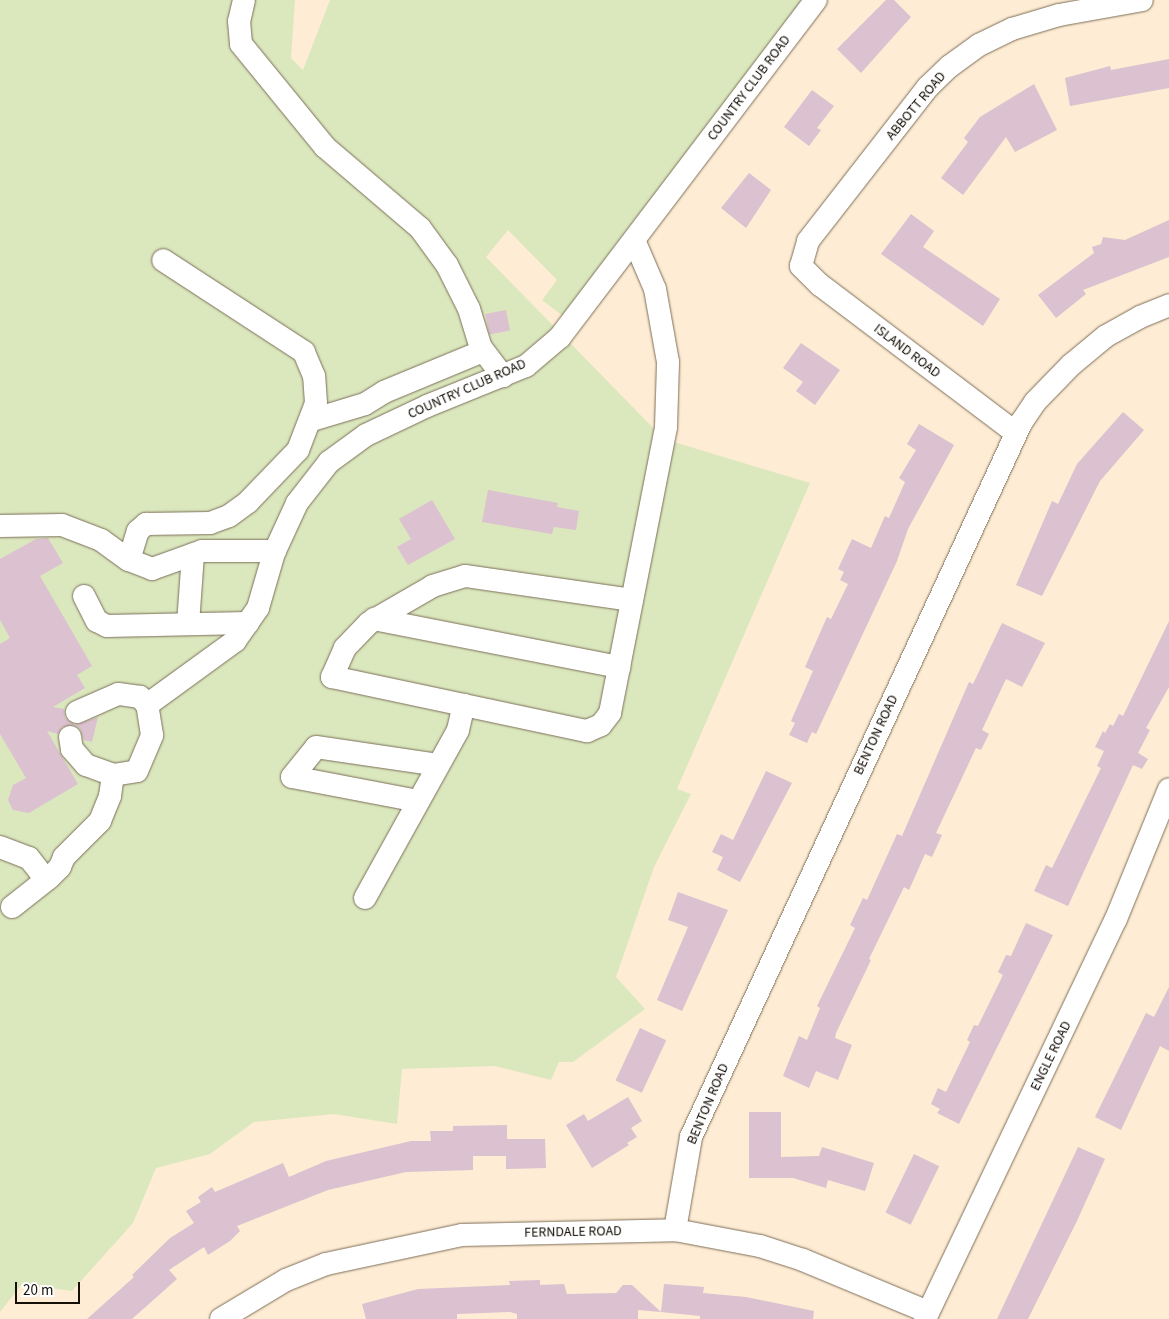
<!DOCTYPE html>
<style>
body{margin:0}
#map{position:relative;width:1169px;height:1319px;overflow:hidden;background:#feecd4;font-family:"Source Sans 3",sans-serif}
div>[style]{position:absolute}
.green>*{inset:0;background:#dbe8be}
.building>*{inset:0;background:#dcc1d0;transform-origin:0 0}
.roads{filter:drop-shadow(0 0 1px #7d6e59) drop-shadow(0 0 1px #7d6e59)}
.minor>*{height:22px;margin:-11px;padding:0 11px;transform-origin:11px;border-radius:11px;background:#fff}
span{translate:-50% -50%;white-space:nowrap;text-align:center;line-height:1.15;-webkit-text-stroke:5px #fff;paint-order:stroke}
.street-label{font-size:14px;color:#140f07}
.scale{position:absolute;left:15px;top:1282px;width:65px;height:22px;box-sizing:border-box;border:2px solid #140f07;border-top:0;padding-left:6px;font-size:15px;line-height:18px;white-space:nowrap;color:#140f07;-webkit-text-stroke:4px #fff;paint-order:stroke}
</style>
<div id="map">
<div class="green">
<div style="clip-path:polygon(0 0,295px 0,291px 58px,303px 70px,330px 0,815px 0,568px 320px,542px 300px,557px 280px,508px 230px,486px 257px,664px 439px,810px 483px,677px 789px,691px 794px,654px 867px,616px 977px,645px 1009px,573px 1062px,559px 1062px,551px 1080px,495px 1066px,402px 1069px,397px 1124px,334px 1114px,254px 1122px,210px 1154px,156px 1168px,133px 1223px,72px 1291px,22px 1284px,0 1312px)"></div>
</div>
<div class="building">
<div style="clip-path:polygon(886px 0,894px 0,911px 17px,861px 73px,837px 49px)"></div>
<div style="clip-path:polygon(1169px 59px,1169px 88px,1070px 106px,1065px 78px,1110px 66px,1111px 70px)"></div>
<div style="clip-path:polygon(1034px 84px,1057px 130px,1015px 152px,1006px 137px,963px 195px,941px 178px,968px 142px,964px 138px,980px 117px)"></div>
<div style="clip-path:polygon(812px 90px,834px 106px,817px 128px,821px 130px,809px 146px,784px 127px)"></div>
<div style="clip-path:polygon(749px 173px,771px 190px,746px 228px,721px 208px)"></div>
<div style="clip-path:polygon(911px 214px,934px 231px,923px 247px,1000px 299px,983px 326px,881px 254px)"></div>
<div style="clip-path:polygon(1169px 220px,1169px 257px,1083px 290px,1086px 294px,1056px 318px,1038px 295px,1094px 253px,1092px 247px,1101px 244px,1103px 237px,1125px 240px)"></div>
<div style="left:506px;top:310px;width:21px;height:21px;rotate:79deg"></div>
<div style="clip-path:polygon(801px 343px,840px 370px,815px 405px,796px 391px,803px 382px,783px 368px)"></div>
<div style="clip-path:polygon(1123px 412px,1144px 430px,1100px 481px,1042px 596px,1016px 585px,1052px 501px,1058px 504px,1077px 464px)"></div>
<div style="clip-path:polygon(919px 424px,954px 445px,908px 529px,897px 561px,816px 734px,812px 732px,807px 743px,789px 735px,795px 723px,791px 721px,813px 671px,805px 667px,827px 617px,831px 619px,848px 584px,840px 580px,844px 572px,838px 569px,852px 539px,871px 548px,885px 516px,889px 518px,905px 482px,899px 478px,916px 450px,907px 444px)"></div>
<div style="clip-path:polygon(488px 490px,558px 503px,557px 507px,579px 511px,576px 530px,554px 527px,552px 534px,482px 522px)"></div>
<div style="clip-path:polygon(432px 500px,455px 539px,408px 565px,397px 547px,411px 539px,399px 519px)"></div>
<div style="clip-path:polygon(48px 538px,63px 563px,40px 576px,92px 666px,77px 675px,85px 688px,53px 707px,64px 709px,65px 718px,75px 725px,98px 717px,92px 742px,84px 740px,80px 729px,74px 725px,62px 727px,58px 734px,47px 731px,78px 784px,29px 813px,13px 810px,8px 800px,13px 785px,26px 778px,0 734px,0 644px,10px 638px,0 620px,0 559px,36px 539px)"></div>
<div style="clip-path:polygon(1169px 621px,1169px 687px,1146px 728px,1150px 730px,1138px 753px,1148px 759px,1142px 769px,1133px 765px,1068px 906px,1034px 891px,1046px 865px,1052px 868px,1101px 768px,1097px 766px,1104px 751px,1095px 747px,1103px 731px,1105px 733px,1110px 724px,1113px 726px,1119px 714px,1123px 716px)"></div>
<div style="clip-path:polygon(1002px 623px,1045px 643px,1022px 687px,1006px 679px,982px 730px,989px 734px,981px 750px,976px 748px,936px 833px,942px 835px,932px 857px,925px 854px,909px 890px,904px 887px,869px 959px,871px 960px,836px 1033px,835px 1038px,852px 1045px,838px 1080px,816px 1071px,809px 1088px,783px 1076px,799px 1036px,807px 1040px,820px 1008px,817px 1006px,855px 928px,850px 925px,863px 898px,867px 900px,897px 834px,902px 836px,969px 682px,973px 684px)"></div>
<div style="clip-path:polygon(766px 771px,792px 783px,740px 882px,717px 870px,723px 857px,712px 852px,721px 834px,733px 840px)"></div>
<div style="clip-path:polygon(678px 892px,728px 910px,682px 1011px,657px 1000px,688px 927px,668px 920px)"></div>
<div style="clip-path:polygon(1026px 923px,1053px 935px,959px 1124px,937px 1113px,940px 1109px,931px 1104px,938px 1088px,946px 1092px,970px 1042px,967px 1040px,974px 1025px,978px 1026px,1003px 975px,998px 972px,1006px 955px,1011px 956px)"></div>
<div style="clip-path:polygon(1169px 987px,1169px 1051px,1160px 1046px,1121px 1130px,1095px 1117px,1146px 1013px,1154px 1017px)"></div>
<div style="left:640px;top:1028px;width:29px;height:58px;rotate:25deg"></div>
<div style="clip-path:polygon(628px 1097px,642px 1121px,631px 1128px,637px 1137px,627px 1143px,629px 1145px,592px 1168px,566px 1125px,584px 1114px,588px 1121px)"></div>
<div style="clip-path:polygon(749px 1112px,781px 1112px,781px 1157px,819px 1156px,822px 1147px,874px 1163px,865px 1191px,828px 1180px,826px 1188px,793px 1178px,749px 1178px)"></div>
<div style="clip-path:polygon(507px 1125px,507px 1139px,545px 1139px,546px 1168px,506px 1169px,506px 1156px,473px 1156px,473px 1170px,406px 1172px,328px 1190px,237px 1226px,240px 1231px,230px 1241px,208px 1255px,204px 1247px,169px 1270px,177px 1279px,132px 1319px,87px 1319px,134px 1277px,132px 1275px,170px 1238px,194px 1223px,186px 1211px,201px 1202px,198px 1197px,212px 1187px,215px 1192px,283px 1163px,289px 1177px,326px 1161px,411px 1141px,431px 1141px,430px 1131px,453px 1131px,453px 1126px)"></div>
<div style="clip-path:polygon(1078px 1147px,1105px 1159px,1076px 1223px,1028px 1319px,997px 1319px)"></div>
<div style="left:914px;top:1154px;width:28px;height:65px;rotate:26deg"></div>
<div style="clip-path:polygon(540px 1280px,540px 1285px,564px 1284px,567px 1294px,616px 1293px,623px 1285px,632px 1285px,661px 1312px,638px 1310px,638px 1319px,517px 1319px,517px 1314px,510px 1312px,457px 1314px,457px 1319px,366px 1319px,362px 1304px,418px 1289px,510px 1285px,509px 1281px)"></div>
<div style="clip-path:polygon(664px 1284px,704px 1287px,703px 1293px,746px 1297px,814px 1311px,813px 1319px,700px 1319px,700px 1316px,661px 1312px)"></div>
</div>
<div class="roads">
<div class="minor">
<div style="left:244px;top:0;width:22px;rotate:103deg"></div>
<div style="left:239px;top:21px;width:23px;rotate:85deg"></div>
<div style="left:241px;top:44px;width:133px;rotate:50.8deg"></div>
<div style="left:325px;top:147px;width:125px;rotate:40.5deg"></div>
<div style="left:420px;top:228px;width:46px;rotate:53.9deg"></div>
<div style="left:447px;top:265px;width:49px;rotate:63.4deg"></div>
<div style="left:469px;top:309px;width:39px;rotate:73deg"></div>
<div style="left:480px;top:346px;width:38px;rotate:53deg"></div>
<div style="left:312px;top:420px;width:55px;rotate:-16.8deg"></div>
<div style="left:365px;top:404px;width:22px;rotate:-32deg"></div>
<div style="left:384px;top:392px;width:107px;rotate:-22.5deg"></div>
<div style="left:1016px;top:433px;width:246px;rotate:-142.9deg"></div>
<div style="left:820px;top:285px;width:27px;rotate:-135deg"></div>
<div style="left:801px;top:266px;width:26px;rotate:-74deg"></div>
<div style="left:808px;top:241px;width:195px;rotate:-52.1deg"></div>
<div style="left:928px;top:87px;width:30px;rotate:-44deg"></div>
<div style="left:950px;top:66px;width:36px;rotate:-36deg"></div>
<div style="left:979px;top:45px;width:37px;rotate:-26deg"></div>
<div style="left:1012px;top:29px;width:49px;rotate:-16.6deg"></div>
<div style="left:1059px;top:15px;width:84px;rotate:-10.2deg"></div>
<div style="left:0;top:526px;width:62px;rotate:-0.9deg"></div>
<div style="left:62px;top:525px;width:42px;rotate:21deg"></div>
<div style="left:101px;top:540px;width:34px;rotate:36deg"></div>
<div style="left:129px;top:560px;width:25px;rotate:21deg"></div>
<div style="left:152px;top:569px;width:53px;rotate:-19.8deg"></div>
<div style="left:202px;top:551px;width:73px"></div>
<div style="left:129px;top:560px;width:30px;rotate:-73deg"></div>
<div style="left:138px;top:531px;width:11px;rotate:-41deg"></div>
<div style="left:146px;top:524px;width:64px;rotate:-0.9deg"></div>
<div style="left:210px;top:523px;width:20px;rotate:-20deg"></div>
<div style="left:229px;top:516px;width:24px;rotate:-36deg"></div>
<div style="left:248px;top:502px;width:72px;rotate:-46.1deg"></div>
<div style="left:298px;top:450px;width:50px;rotate:-69deg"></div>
<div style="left:316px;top:403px;width:27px;rotate:-94deg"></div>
<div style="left:314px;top:376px;width:26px;rotate:-113deg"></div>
<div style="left:304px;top:352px;width:168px;rotate:-146.9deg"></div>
<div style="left:84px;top:596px;width:28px;rotate:63deg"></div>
<div style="left:97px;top:621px;width:11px;rotate:27deg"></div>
<div style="left:107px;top:626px;width:141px;rotate:-1.2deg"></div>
<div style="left:632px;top:600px;width:169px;rotate:-171.8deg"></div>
<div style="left:465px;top:576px;width:34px;rotate:163deg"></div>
<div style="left:433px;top:586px;width:74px;rotate:150deg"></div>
<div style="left:369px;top:623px;width:35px;rotate:134deg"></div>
<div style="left:345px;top:648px;width:32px;rotate:114deg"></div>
<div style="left:332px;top:677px;width:261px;rotate:12deg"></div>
<div style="left:587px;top:731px;width:15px;rotate:-23deg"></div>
<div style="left:601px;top:725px;width:15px;rotate:-53deg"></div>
<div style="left:610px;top:713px;width:291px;rotate:-78.9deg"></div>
<div style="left:666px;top:427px;width:65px;rotate:-88.2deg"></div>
<div style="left:668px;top:362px;width:74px;rotate:-100.1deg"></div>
<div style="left:655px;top:289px;width:53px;rotate:-113.2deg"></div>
<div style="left:374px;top:619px;width:250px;rotate:11.1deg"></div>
<div style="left:188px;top:624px;width:70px;rotate:-85.9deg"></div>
<div style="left:147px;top:705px;width:109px;rotate:-36deg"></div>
<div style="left:235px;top:641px;width:40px;rotate:-55.1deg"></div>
<div style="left:258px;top:608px;width:57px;rotate:-73.8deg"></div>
<div style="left:274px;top:553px;width:55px;rotate:-65.3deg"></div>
<div style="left:297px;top:503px;width:52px;rotate:-52deg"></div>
<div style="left:329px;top:462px;width:46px;rotate:-36.1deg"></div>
<div style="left:366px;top:435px;width:68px;rotate:-25.4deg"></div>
<div style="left:427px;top:406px;width:107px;rotate:-22deg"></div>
<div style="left:526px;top:366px;width:45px;rotate:-40.5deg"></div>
<div style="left:560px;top:337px;width:423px;rotate:-52.8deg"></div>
<div style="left:70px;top:737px;width:12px;rotate:81deg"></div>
<div style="left:72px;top:749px;width:21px;rotate:49deg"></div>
<div style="left:86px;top:765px;width:29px;rotate:20deg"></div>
<div style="left:113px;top:775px;width:24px;rotate:-9deg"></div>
<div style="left:137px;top:771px;width:39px;rotate:-67deg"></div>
<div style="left:152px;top:735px;width:30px;rotate:-99deg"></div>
<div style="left:147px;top:705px;width:11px;rotate:-131deg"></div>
<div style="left:140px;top:697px;width:22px;rotate:-172deg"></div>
<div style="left:118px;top:694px;width:45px;rotate:156.3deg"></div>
<div style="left:418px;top:801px;width:128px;rotate:-169.2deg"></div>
<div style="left:292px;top:777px;width:38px;rotate:-51deg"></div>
<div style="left:316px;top:747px;width:123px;rotate:8.4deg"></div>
<div style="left:0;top:847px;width:31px;rotate:21deg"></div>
<div style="left:29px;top:858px;width:28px;rotate:52deg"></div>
<div style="left:365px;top:898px;width:192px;rotate:-61deg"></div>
<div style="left:458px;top:730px;width:26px;rotate:-77deg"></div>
<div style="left:12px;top:907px;width:48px;rotate:-38.3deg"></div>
<div style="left:50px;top:877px;width:14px;rotate:-45deg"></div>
<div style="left:60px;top:867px;width:11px;rotate:-68deg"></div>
<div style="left:64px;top:857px;width:51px;rotate:-45deg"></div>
<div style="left:100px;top:821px;width:27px;rotate:-68deg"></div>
<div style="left:110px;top:796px;width:21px;rotate:-82deg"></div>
<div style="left:675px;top:1230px;width:94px;rotate:-80.2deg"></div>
<div style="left:691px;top:1137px;width:787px;rotate:-65.19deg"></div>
<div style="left:1021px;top:423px;width:25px;rotate:-56deg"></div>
<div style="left:1035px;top:402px;width:52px;rotate:-45.8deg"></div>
<div style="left:1071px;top:365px;width:45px;rotate:-39.6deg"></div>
<div style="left:1106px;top:336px;width:39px;rotate:-29deg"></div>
<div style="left:1140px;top:317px;width:31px;rotate:-22deg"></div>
<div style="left:221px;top:1319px;width:76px;rotate:-31deg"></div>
<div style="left:286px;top:1280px;width:43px;rotate:-21.8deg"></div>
<div style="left:326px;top:1264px;width:139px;rotate:-12deg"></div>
<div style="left:462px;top:1235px;width:213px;rotate:-1.3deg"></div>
<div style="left:675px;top:1230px;width:86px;rotate:10.7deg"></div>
<div style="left:760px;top:1246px;width:45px;rotate:18deg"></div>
<div style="left:803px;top:1260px;width:135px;rotate:22.6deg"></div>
<div style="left:925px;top:1319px;width:443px;rotate:-64.5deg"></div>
<div style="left:1116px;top:919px;width:140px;rotate:-67.8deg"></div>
</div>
</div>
<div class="street-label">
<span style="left:749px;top:88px;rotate:-53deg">COUNTRY CLUB ROAD</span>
<span style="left:916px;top:106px;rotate:-50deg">ABBOTT ROAD</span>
<span style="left:907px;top:351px;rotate:37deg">ISLAND ROAD</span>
<span style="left:467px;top:389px;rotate:-24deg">COUNTRY CLUB ROAD</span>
<span style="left:876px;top:735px;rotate:-65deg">BENTON ROAD</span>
<span style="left:1051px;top:1056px;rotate:-64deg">ENGLE ROAD</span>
<span style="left:708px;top:1104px;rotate:-67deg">BENTON ROAD</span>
<span style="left:573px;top:1232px;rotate:-1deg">FERNDALE ROAD</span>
</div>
<div class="scale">20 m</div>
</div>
